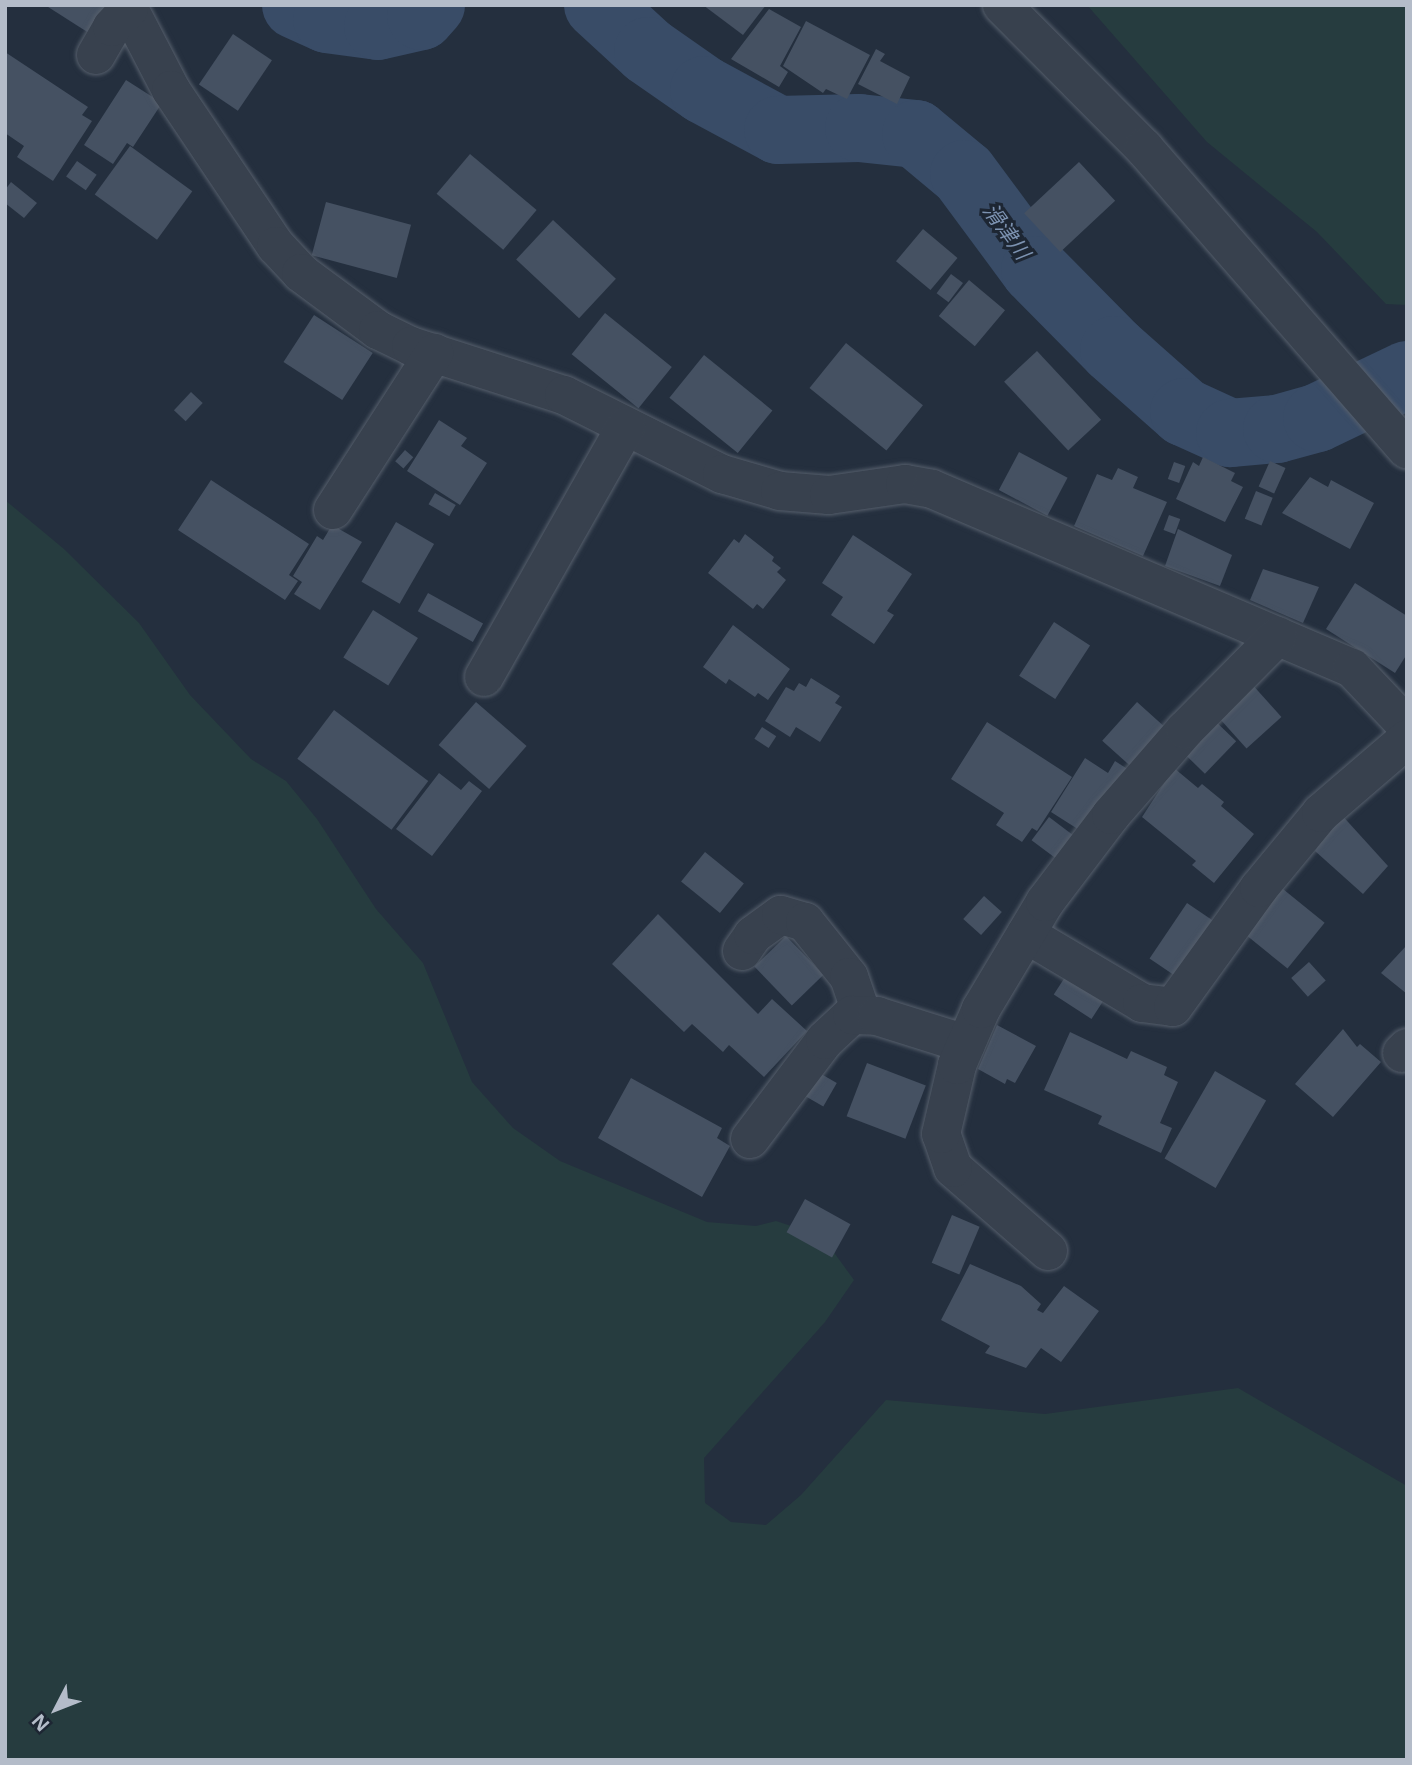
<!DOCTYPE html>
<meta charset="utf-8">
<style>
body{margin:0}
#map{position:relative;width:1412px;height:1765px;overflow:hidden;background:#242f3e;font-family:"Open Sans","Noto Sans JP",sans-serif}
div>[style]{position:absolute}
.green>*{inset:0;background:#263c3f}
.river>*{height:68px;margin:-34px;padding:0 34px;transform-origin:34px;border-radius:34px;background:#394c67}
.building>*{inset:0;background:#455162;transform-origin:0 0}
.roads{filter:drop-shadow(0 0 2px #565f6c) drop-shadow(0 0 2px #565f6c)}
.minor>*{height:38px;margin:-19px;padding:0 19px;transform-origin:19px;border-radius:19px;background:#38414e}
.tertiary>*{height:38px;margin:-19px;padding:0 19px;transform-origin:19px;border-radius:19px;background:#38414e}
span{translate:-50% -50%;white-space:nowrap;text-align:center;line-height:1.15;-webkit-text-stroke:6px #1d2633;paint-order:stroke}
.water-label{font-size:21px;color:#7c92b1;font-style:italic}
.frame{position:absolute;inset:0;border:7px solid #b4bcc9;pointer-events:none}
.north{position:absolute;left:21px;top:1674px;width:70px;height:70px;-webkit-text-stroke:5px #1d2633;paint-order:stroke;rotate:228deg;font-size:19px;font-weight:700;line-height:28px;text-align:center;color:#b4bcc9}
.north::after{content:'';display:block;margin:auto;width:24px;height:32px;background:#b4bcc9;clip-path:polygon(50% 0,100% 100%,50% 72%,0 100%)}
</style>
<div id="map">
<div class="green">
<div style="clip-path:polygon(1087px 5px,1407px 5px,1407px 305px,1386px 304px,1317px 232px,1207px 142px)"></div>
<div style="clip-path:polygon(5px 500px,64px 549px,139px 623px,190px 695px,251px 759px,286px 781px,317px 819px,376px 909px,423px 963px,472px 1082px,513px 1128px,560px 1161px,707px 1222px,756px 1226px,776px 1221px,822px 1236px,854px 1280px,825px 1322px,704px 1458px,705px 1503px,731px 1522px,766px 1525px,801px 1495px,886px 1400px,1045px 1414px,1238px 1388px,1407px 1486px,1407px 1760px,5px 1760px)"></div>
</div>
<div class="river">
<div style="left:296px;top:5px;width:34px;rotate:24deg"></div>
<div style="left:327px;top:19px;width:51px;rotate:7.8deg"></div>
<div style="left:378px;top:26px;width:44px;rotate:-13.1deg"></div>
<div style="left:421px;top:16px;width:15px;rotate:-48deg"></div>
<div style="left:598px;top:5px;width:68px;rotate:42.6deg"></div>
<div style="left:648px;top:51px;width:68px;rotate:34.9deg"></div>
<div style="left:704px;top:90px;width:84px;rotate:28.4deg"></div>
<div style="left:778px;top:130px;width:81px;rotate:-1.4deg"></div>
<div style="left:859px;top:128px;width:57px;rotate:6deg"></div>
<div style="left:916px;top:134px;width:62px;rotate:39.8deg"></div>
<div style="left:964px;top:174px;width:119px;rotate:53.5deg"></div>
<div style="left:1035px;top:270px;width:112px;rotate:45.4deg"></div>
<div style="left:1114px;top:350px;width:94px;rotate:41.5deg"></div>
<div style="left:1184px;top:412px;width:51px;rotate:24.5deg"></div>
<div style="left:1230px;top:433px;width:47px;rotate:-4.9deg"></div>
<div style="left:1277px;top:429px;width:41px;rotate:-15.4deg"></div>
<div style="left:1317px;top:418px;width:100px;rotate:-25.5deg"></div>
</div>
<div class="building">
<div style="clip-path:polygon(45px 5px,110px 5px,92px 35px)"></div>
<div style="clip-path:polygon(703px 5px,766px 5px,743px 35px)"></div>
<div style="clip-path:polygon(769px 9px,801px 27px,780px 66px,788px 72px,779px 87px,731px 59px)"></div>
<div style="clip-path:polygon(806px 21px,870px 55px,847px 99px,826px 89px,823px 93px,783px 66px)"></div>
<div style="left:233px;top:34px;width:47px;height:61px;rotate:34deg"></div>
<div style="clip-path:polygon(876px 49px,885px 54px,880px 61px,910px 77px,897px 104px,858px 84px)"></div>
<div style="clip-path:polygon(5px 52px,88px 107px,82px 115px,92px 121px,53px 181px,17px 157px,24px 146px,5px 133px)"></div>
<div style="clip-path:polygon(126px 80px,162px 103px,133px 147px,127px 143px,113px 164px,84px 145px)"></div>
<div style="left:130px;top:146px;width:77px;height:60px;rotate:36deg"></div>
<div style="left:470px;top:154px;width:87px;height:52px;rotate:40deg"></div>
<div style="left:77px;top:161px;width:24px;height:19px;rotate:35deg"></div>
<div style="left:1079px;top:162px;width:53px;height:75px;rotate:47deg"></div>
<div style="clip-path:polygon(11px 182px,37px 203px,24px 218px,5px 203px,5px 190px)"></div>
<div style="left:326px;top:202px;width:88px;height:55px;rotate:15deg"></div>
<div style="left:553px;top:220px;width:86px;height:54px;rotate:43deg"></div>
<div style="left:923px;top:229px;width:45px;height:42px;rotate:40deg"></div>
<div style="left:951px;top:274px;width:15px;height:24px;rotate:37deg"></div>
<div style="left:969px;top:280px;width:47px;height:47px;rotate:40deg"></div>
<div style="left:605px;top:313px;width:86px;height:53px;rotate:39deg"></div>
<div style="left:314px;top:315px;width:70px;height:56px;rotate:33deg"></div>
<div style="left:846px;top:343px;width:99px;height:58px;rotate:39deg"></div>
<div style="left:1037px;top:351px;width:94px;height:45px;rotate:47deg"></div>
<div style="left:704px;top:355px;width:88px;height:55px;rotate:39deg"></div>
<div style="left:191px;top:392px;width:16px;height:25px;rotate:43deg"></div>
<div style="clip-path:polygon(439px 420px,467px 438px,461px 446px,487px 463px,460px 505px,407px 471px)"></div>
<div style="left:405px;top:450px;width:11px;height:15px;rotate:41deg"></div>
<div style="left:1019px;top:452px;width:55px;height:43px;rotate:28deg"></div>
<div style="clip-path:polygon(1203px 457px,1235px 473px,1231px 481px,1243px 487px,1225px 522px,1176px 499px,1193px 462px,1199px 466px)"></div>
<div style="left:1270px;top:461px;width:17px;height:28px;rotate:24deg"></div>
<div style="left:1174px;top:462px;width:12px;height:18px;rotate:20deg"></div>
<div style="clip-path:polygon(1118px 468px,1138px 477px,1133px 488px,1167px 502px,1143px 556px,1074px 526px,1097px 474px,1112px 480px)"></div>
<div style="clip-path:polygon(1310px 477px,1328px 487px,1331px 480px,1374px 503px,1350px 549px,1282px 513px)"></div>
<div style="clip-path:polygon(211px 480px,309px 544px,289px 575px,298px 581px,285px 600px,178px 530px)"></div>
<div style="left:1256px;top:491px;width:18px;height:30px;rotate:22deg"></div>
<div style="left:435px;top:493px;width:24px;height:13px;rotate:30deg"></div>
<div style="left:1169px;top:515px;width:12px;height:16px;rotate:20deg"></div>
<div style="left:396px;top:522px;width:44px;height:69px;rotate:30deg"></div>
<div style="clip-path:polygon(332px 525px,362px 542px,320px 610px,294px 594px,302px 582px,293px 576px,317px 536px,323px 540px)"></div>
<div style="clip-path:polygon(1178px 529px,1232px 555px,1220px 586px,1165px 566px)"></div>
<div style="clip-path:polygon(745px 534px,774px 557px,772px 561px,781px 568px,777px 572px,786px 580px,763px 609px,757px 604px,753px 609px,708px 573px,734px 539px,739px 543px)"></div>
<div style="clip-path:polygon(853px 535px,912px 574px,887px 611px,894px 615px,874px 644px,831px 615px,843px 597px,822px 583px)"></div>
<div style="clip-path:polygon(1263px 569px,1319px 587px,1303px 623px,1250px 600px)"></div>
<div style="clip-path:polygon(1355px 583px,1407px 616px,1407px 654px,1395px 673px,1326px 629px)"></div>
<div style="left:428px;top:593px;width:63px;height:21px;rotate:29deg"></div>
<div style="left:373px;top:610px;width:53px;height:56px;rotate:32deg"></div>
<div style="left:1054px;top:622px;width:43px;height:64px;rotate:33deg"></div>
<div style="clip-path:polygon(733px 625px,790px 669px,768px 700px,758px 693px,755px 697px,729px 679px,726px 684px,703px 667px)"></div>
<div style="clip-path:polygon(811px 678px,840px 696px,835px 703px,842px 707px,820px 742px,796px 727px,790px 737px,765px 721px,786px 687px,794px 691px,799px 683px,806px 687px)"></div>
<div style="left:1250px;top:682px;width:47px;height:47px;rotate:48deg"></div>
<div style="left:476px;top:702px;width:67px;height:57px;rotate:41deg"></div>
<div style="left:1137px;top:702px;width:40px;height:52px;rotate:42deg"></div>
<div style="left:334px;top:710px;width:118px;height:61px;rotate:37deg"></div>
<div style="left:1211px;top:717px;width:35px;height:45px;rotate:44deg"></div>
<div style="clip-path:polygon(987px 722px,1072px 777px,1037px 831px,1032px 828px,1022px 842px,996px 825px,1004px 813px,951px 779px)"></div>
<div style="left:762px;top:727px;width:17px;height:14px;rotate:33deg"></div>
<div style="clip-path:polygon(1085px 758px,1108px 773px,1115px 761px,1129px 770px,1084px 833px,1051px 812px)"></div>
<div style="clip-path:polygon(1174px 768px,1198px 788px,1202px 784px,1224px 802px,1221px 806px,1254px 834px,1214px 883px,1192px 865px,1196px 861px,1142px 817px)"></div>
<div style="clip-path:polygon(439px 773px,461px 790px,469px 781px,482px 791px,432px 856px,396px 829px)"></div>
<div style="clip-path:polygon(1339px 812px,1388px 866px,1363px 894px,1315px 851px)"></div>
<div style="left:1049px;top:817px;width:34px;height:29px;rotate:37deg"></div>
<div style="left:705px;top:852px;width:50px;height:38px;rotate:39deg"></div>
<div style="left:1278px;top:885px;width:60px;height:59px;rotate:39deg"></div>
<div style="left:984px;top:896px;width:24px;height:31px;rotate:42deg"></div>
<div style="left:1187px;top:903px;width:32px;height:67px;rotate:34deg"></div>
<div style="clip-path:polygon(658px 914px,758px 1014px,772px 999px,807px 1031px,764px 1077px,729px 1045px,723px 1052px,692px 1024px,684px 1032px,612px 964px)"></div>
<div style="left:786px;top:936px;width:54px;height:44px;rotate:46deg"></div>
<div style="clip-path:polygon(1407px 945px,1407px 994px,1381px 973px)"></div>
<div style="left:1309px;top:962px;width:25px;height:24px;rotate:48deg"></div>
<div style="left:1069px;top:971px;width:45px;height:28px;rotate:33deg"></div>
<div style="clip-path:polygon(997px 1025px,1036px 1046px,1015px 1083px,1007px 1079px,1005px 1084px,978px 1069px)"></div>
<div style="clip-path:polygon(1343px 1029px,1357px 1047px,1360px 1044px,1381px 1062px,1333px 1117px,1295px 1084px)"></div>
<div style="clip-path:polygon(1070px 1032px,1127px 1059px,1131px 1051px,1167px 1067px,1164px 1075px,1178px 1082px,1160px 1123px,1172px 1128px,1161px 1153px,1098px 1124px,1102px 1116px,1044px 1090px)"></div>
<div style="left:867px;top:1063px;width:63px;height:57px;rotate:21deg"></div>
<div style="left:816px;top:1071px;width:24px;height:27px;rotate:30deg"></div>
<div style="left:1215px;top:1071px;width:59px;height:101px;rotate:30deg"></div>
<div style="clip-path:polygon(631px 1078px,722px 1128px,717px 1138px,730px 1146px,702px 1197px,598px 1138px)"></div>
<div style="left:805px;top:1199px;width:52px;height:38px;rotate:29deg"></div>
<div style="left:952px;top:1215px;width:30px;height:52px;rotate:23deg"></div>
<div style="clip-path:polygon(970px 1264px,1021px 1286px,1041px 1304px,1037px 1310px,1043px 1313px,1064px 1286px,1099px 1311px,1061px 1362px,1041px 1348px,1026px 1368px,985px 1353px,990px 1346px,941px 1320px)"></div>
</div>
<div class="roads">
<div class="minor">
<div style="left:127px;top:5px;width:96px;rotate:62.6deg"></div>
<div style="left:171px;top:90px;width:188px;rotate:56.1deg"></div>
<div style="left:276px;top:246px;width:37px;rotate:47deg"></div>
<div style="left:301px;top:273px;width:96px;rotate:36.5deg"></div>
<div style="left:378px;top:330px;width:37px;rotate:26deg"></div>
<div style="left:411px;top:346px;width:161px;rotate:17.8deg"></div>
<div style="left:564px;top:395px;width:177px;rotate:26.6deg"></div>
<div style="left:722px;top:474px;width:60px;rotate:16.3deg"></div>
<div style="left:780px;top:491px;width:49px;rotate:4.7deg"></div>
<div style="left:829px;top:495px;width:77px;rotate:-8.2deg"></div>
<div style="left:905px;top:484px;width:27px;rotate:10deg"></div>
<div style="left:932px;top:489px;width:457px;rotate:23.1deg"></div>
<div style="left:1352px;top:668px;width:80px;rotate:46.5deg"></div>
<div style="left:96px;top:55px;width:32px;rotate:-60deg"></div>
<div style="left:112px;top:27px;width:25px;rotate:-47deg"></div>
<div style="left:333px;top:510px;width:187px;rotate:-57.2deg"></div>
<div style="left:484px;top:677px;width:288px;rotate:-60.5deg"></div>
<div style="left:1026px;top:934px;width:135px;rotate:30.7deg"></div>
<div style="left:1142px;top:1003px;width:31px;rotate:7deg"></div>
<div style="left:1173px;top:1007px;width:147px;rotate:-54.1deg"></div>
<div style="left:1259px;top:888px;width:97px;rotate:-50.4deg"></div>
<div style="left:1321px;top:813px;width:113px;rotate:-40.7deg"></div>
<div style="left:742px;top:951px;width:19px;rotate:-55deg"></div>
<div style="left:753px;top:935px;width:34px;rotate:-36deg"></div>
<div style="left:781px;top:915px;width:25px;rotate:16deg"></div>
<div style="left:805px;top:922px;width:70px;rotate:51.3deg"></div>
<div style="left:849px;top:977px;width:39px;rotate:71deg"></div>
<div style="left:1402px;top:1053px;width:7px;rotate:-45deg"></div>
<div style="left:750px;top:1139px;width:124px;rotate:-52.9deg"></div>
<div style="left:825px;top:1040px;width:37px;rotate:-43deg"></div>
<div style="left:852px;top:1015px;width:25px;rotate:2deg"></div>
<div style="left:877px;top:1016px;width:93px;rotate:17.5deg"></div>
<div style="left:1048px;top:1251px;width:126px;rotate:-138.9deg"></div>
<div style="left:953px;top:1168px;width:36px;rotate:-109deg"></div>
<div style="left:941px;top:1134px;width:71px;rotate:-76.9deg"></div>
<div style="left:957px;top:1065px;width:61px;rotate:-66.8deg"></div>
<div style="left:981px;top:1009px;width:125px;rotate:-59.1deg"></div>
<div style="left:1045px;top:902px;width:109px;rotate:-52.8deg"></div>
<div style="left:1111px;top:815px;width:113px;rotate:-49deg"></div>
<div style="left:1185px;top:730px;width:132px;rotate:-45.3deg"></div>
</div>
<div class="tertiary">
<div style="left:1002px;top:5px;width:202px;rotate:45.2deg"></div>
<div style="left:1144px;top:148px;width:400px;rotate:48.9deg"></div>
</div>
</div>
<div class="water-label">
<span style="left:1007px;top:231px;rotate:54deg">滑津川</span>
</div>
<div class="frame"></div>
<div class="north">N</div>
</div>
